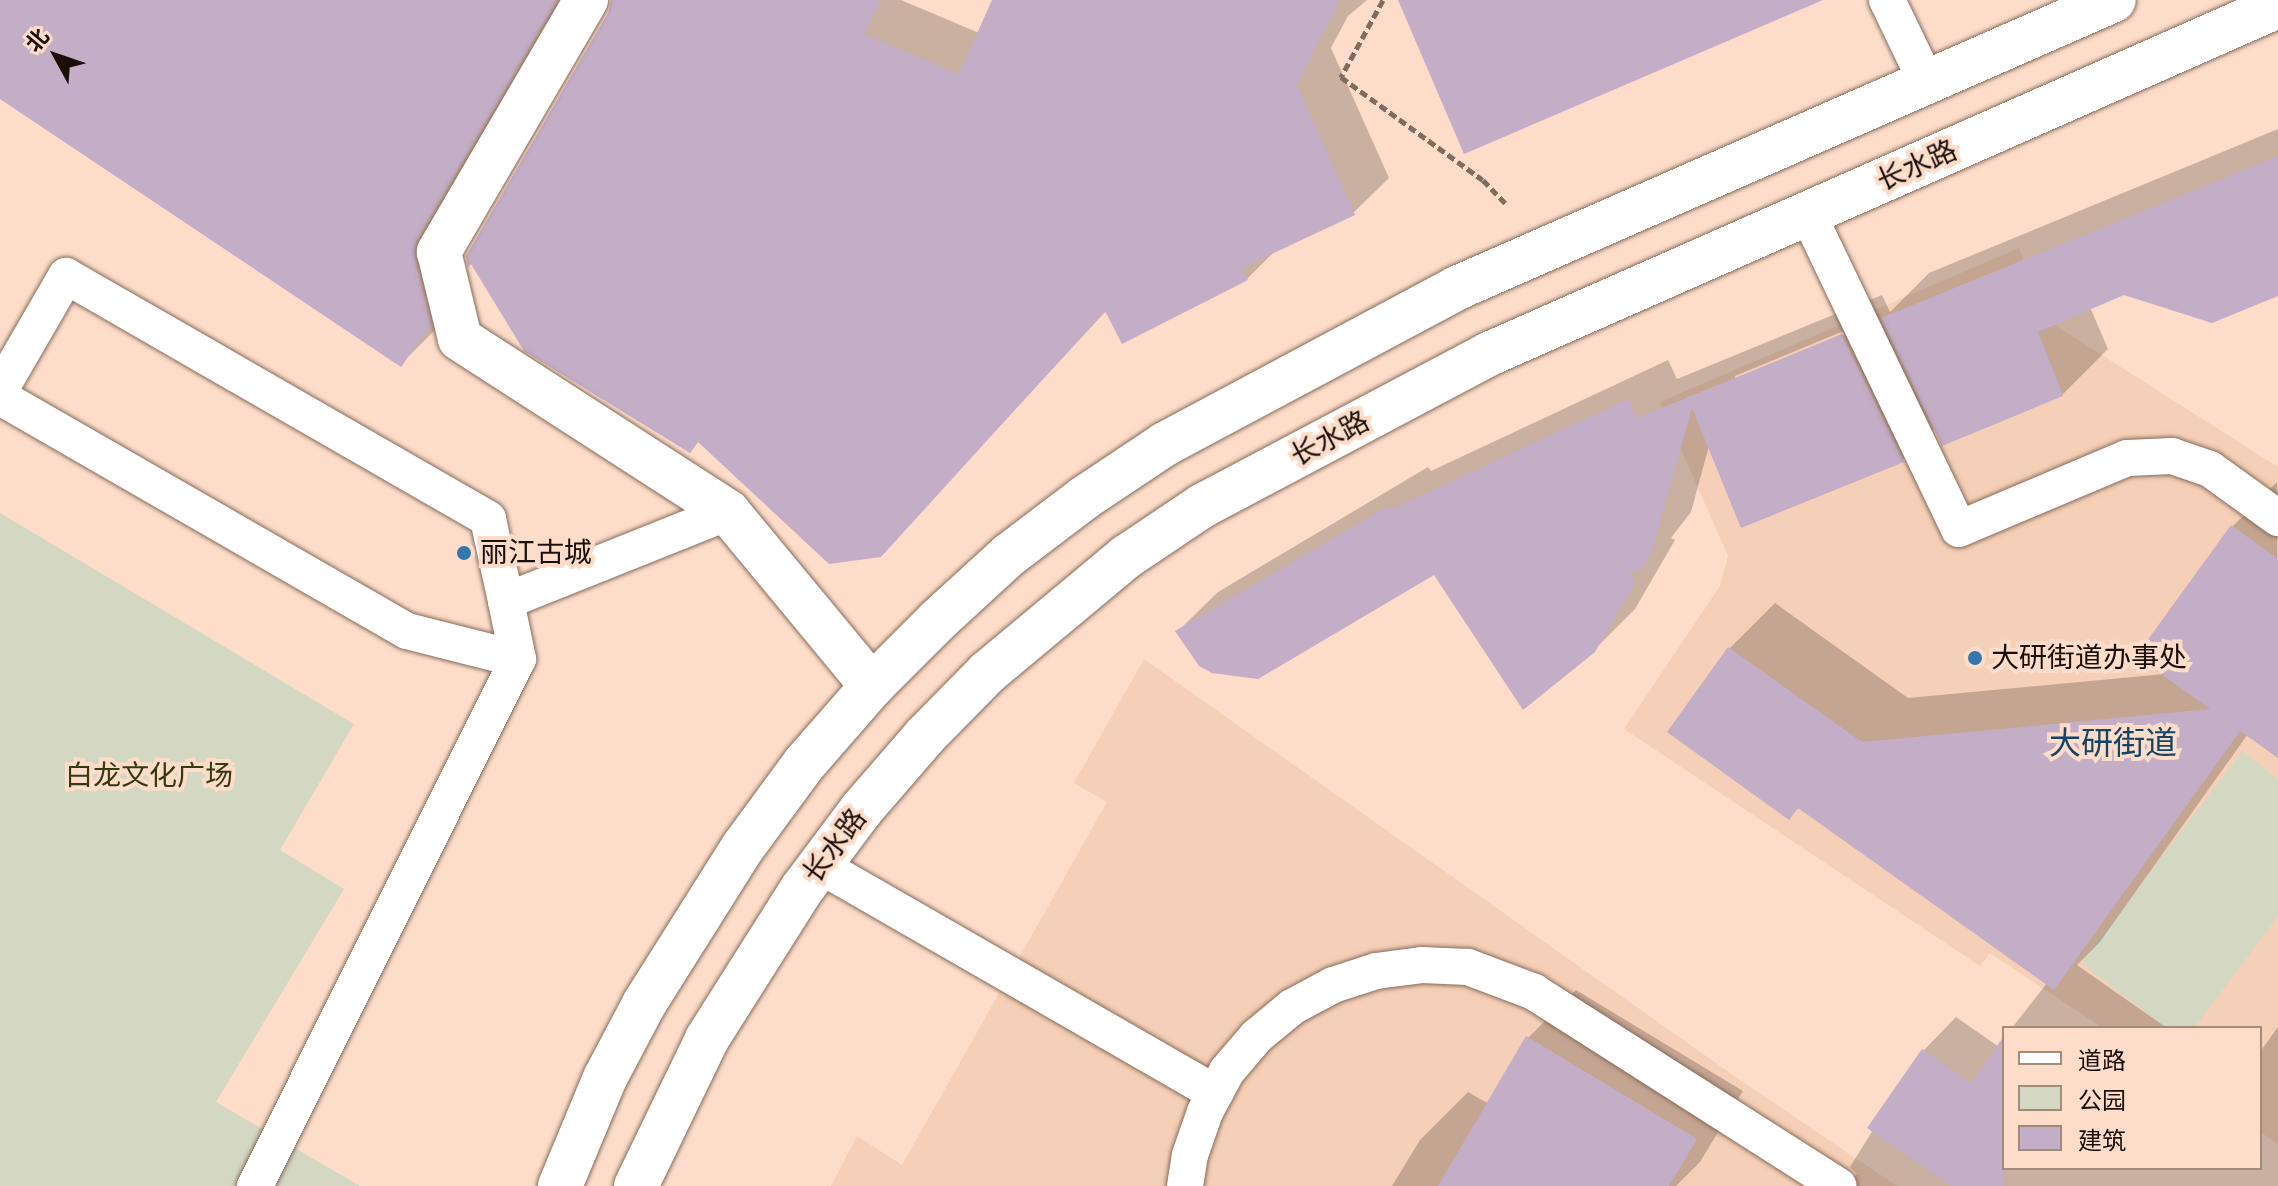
<!DOCTYPE html>
<meta charset="utf-8">
<style>
body{margin:0}
#map{position:relative;width:2278px;height:1186px;overflow:hidden;background:#fdddca;font-family:Karla,"Noto Sans SC",sans-serif}
div>[style]{position:absolute}
.built>*{inset:0;background:#f5cfb7}
.green>*{inset:0;background:#d4d8c2}
.shadow>*{inset:0;background:#0003}
.building>*{inset:0;background:#c3adc7}
.path>*{height:5px;margin-top:-2.5px;transform-origin:0;background:repeating-linear-gradient(90deg,#816c60 0 8px,transparent 0 12px)}
.roads{filter:drop-shadow(0 0 2px #876b5a) drop-shadow(0 0 2px #876b5a)}
.lane>*{height:36px;margin:-18px;padding:0 18px;transform-origin:18px;border-radius:18px;background:#fff}
.street>*{height:44px;margin:-22px;padding:0 22px;transform-origin:22px;border-radius:22px;background:#fff}
.highway>*{height:44px;margin:-22px;padding:0 22px;transform-origin:22px;border-radius:22px;background:#fff}
.dots>*{width:22px;height:22px;translate:-50% -50%;box-sizing:border-box;border:4px solid #fdddca;border-radius:50%}
span{translate:-50% -50%;white-space:nowrap;text-align:center;line-height:1.15;-webkit-text-stroke:8px #fdddca;paint-order:stroke}
.street-label{font-size:28px;color:#190e08}
.poi-label{font-size:28px;color:#190e08}
.left{translate:0 -50%;text-align:left}
.park-label{font-size:28px;color:#34390f}
.quarter-label{font-size:32px;color:#124467}
.legend{position:absolute;left:2002px;top:1026px;width:260px;height:144px;box-sizing:border-box;background:#fdddca;border:2px solid #a28a7c;margin:0;padding:10px 14px;list-style:none;font-size:24px;color:#190e08}
.legend li{display:flex;align-items:center;gap:16px;height:40px}
.legend b{width:40px;border:2px solid #a28a7c}
.north{position:absolute;left:16px;top:16px;width:80px;height:80px;-webkit-text-stroke:6px #fdddca;paint-order:stroke;rotate:310deg;font-size:22px;font-weight:700;line-height:32px;text-align:center;color:#190e08}
.north::after{content:'';display:block;margin:auto;width:28px;height:36px;background:#190e08;clip-path:polygon(50% 0,100% 100%,50% 72%,0 100%)}
</style>
<div id="map">
<div class="built">
<div style="clip-path:polygon(2019px 248px,2050px 322px,2278px 467px,2278px 1144px,2260px 1132px,2260px 1028px,2103px 1028px,1990px 953px,1980px 966px,1624px 729px,1720px 586px,1728px 556px,1660px 402px)"></div>
<div style="clip-path:polygon(1144px 659px,1740px 1080px,1897px 1186px,831px 1186px,857px 1136px,902px 1165px,1107px 802px,1074px 783px)"></div>
</div>
<div class="green">
<div style="clip-path:polygon(0 513px,354px 724px,280px 850px,344px 889px,216px 1102px,360px 1186px,0 1186px)"></div>
<div style="clip-path:polygon(2242px 751px,2278px 779px,2278px 916px,2194px 1028px,2166px 1028px,2081px 963px)"></div>
</div>
<div class="shadow">
<div style="clip-path:polygon(0 0,570px 0,452px 202px,436px 329px,401px 364px,0 97px)"></div>
<div style="clip-path:polygon(613px 0,901px 0,979px 33px,995px 0,1367px 0,1348px 16px,1331px 48px,1389px 178px,1353px 213px,1276px 250px,1247px 279px,1107px 310px,880px 555px,699px 441px,690px 451px,609px 13px)"></div>
<div style="clip-path:polygon(evenodd,2278px 129px,2278px 293px,2124px 293px,2090px 307px,2108px 349px,2062px 395px,1936px 427px,1902px 460px,1709px 446px,1691px 512px,1671px 538px,1675px 540px,1635px 609px,1594px 650px,1434px 572px,1178px 631px,1218px 592px,1428px 467px,1431px 471px,1668px 360px,1677px 379px,1882px 295px,1890px 312px,1929px 273px,2278px 129px,1851px 328px,1852px 332px,1735px 380px,1735px 376px,1851px 328px)"></div>
<div style="clip-path:polygon(2277px 482px,2278px 756px,2248px 734px,2099px 943px,2077px 965px,2167px 1028px,2012px 1028px,2047px 983px,1800px 807px,1789px 817px,1669px 732px,1730px 648px,1775px 603px,1908px 698px,2164px 674px,2232px 527px)"></div>
<div style="clip-path:polygon(1576px 990px,1743px 1091px,1700px 1162px,1676px 1186px,1392px 1186px,1420px 1140px,1468px 1092px,1489px 1104px,1528px 1038px)"></div>
<div style="clip-path:polygon(1956px 1017px,1999px 1047px,2004px 1040px,2004px 1168px,2260px 1168px,2260px 1052px,2278px 1027px,2278px 1186px,1845px 1186px,1857px 1174px,1850px 1167px,1873px 1130px,1869px 1128px,1924px 1050px)"></div>
</div>
<div class="building">
<div style="clip-path:polygon(0 0,557px 0,417px 239px,415px 258px,431px 324px,401px 367px,0 99px)"></div>
<div style="clip-path:polygon(611px 0,881px 0,864px 34px,959px 74px,992px 0,1340px 0,1297px 85px,1355px 215px,1242px 268px,1248px 280px,1122px 344px,1105px 311px,881px 557px,829px 564px,698px 442px,690px 453px,524px 351px,471px 264px,468px 267px,466px 256px,608px 13px)"></div>
<div style="clip-path:polygon(1398px 0,1823px 0,1464px 154px)"></div>
<div style="clip-path:polygon(2278px 156px,2278px 296px,2212px 323px,2124px 295px,2038px 332px,2063px 396px,1942px 446px,1881px 318px)"></div>
<div style="clip-path:polygon(1842px 334px,1904px 462px,1741px 528px,1692px 408px,1651px 554px,1643px 568px,1628px 575px,1636px 581px,1595px 652px,1523px 710px,1434px 575px,1258px 679px,1212px 673px,1199px 666px,1175px 631px,1388px 506px,1390px 510px,1628px 399px,1637px 418px)"></div>
<div style="clip-path:polygon(2231px 525px,2278px 559px,2278px 758px,2240px 731px,2054px 990px,1798px 808px,1789px 820px,1667px 732px,1728px 647px,1862px 742px,2210px 709px,2136px 656px)"></div>
<div style="clip-path:polygon(1526px 1036px,1697px 1139px,1669px 1186px,1438px 1186px)"></div>
<div style="clip-path:polygon(2004px 1036px,2004px 1186px,1951px 1186px,1867px 1128px,1922px 1049px,1971px 1083px)"></div>
</div>
<div class="path">
<div style="left:1383px;top:0;width:88px;rotate:118.6deg"></div>
<div style="left:1341px;top:77px;width:175px;rotate:36deg"></div>
<div style="left:1483px;top:180px;width:35px;rotate:46deg"></div>
</div>
<div class="roads">
<div class="lane">
<div style="left:1887px;top:0;width:92px;rotate:64.3deg"></div>
<div style="left:1808px;top:214px;width:349px;rotate:64.4deg"></div>
<div style="left:1959px;top:529px;width:182px;rotate:-22.9deg"></div>
<div style="left:2127px;top:458px;width:45px;rotate:-2.5deg"></div>
<div style="left:2172px;top:456px;width:40px;rotate:18.9deg"></div>
<div style="left:2210px;top:469px;width:84px;rotate:35.8deg"></div>
<div style="left:0;top:390px;width:132px;rotate:-59.9deg"></div>
<div style="left:66px;top:276px;width:487px;rotate:29.9deg"></div>
<div style="left:488px;top:519px;width:84px;rotate:77.6deg"></div>
<div style="left:0;top:397px;width:469px;rotate:29.9deg"></div>
<div style="left:407px;top:631px;width:114px;rotate:14.2deg"></div>
<div style="left:819px;top:865px;width:457px;rotate:29.9deg"></div>
<div style="left:255px;top:1186px;width:589px;rotate:-63.48deg"></div>
<div style="left:518px;top:659px;width:59px;rotate:-101.7deg"></div>
<div style="left:506px;top:601px;width:239px;rotate:-21.8deg"></div>
<div style="left:1185px;top:1186px;width:31px;rotate:-81deg"></div>
<div style="left:1190px;top:1155px;width:46px;rotate:-70.8deg"></div>
<div style="left:1205px;top:1112px;width:47px;rotate:-61.8deg"></div>
<div style="left:1227px;top:1071px;width:46px;rotate:-49.4deg"></div>
<div style="left:1257px;top:1036px;width:45px;rotate:-39.6deg"></div>
<div style="left:1292px;top:1007px;width:47px;rotate:-28.2deg"></div>
<div style="left:1333px;top:985px;width:45px;rotate:-18deg"></div>
<div style="left:1376px;top:971px;width:46px;rotate:-7.4deg"></div>
<div style="left:1422px;top:965px;width:46px;rotate:2.5deg"></div>
<div style="left:1468px;top:967px;width:71px;rotate:20.7deg"></div>
<div style="left:1534px;top:992px;width:361px;rotate:32.5deg"></div>
</div>
<div class="street">
<div style="left:586px;top:0;width:292px;rotate:120.3deg"></div>
<div style="left:439px;top:252px;width:89px;rotate:76.4deg"></div>
<div style="left:460px;top:339px;width:319px;rotate:32.8deg"></div>
<div style="left:728px;top:512px;width:226px;rotate:50.4deg"></div>
</div>
<div class="highway">
<div style="left:560px;top:1186px;width:117px;rotate:-67.4deg"></div>
<div style="left:605px;top:1078px;width:84px;rotate:-62.2deg"></div>
<div style="left:644px;top:1004px;width:186px;rotate:-57.8deg"></div>
<div style="left:743px;top:847px;width:103px;rotate:-53.7deg"></div>
<div style="left:804px;top:764px;width:103px;rotate:-48.9deg"></div>
<div style="left:872px;top:686px;width:93px;rotate:-45deg"></div>
<div style="left:938px;top:620px;width:96px;rotate:-42.5deg"></div>
<div style="left:1009px;top:555px;width:94px;rotate:-37.2deg"></div>
<div style="left:1084px;top:498px;width:97px;rotate:-33.7deg"></div>
<div style="left:1165px;top:444px;width:331px;rotate:-28.1deg"></div>
<div style="left:1457px;top:288px;width:717px;rotate:-23.67deg"></div>
<div style="left:636px;top:1186px;width:163px;rotate:-64.2deg"></div>
<div style="left:707px;top:1039px;width:178px;rotate:-57.7deg"></div>
<div style="left:802px;top:889px;width:99px;rotate:-53.2deg"></div>
<div style="left:861px;top:810px;width:98px;rotate:-49.1deg"></div>
<div style="left:925px;top:736px;width:90px;rotate:-45.5deg"></div>
<div style="left:988px;top:672px;width:180px;rotate:-39.8deg"></div>
<div style="left:1126px;top:557px;width:92px;rotate:-33.9deg"></div>
<div style="left:1202px;top:506px;width:325px;rotate:-27.9deg"></div>
<div style="left:1489px;top:354px;width:862px;rotate:-23.8deg"></div>
</div>
</div>
<div class="dots">
<div style="left:464px;top:553px;background:#3378ad"></div>
<div style="left:1975px;top:658px;background:#3378ad"></div>
</div>
<div class="street-label">
<span style="left:1917px;top:166px;rotate:-24deg">长水路</span>
<span style="left:1330px;top:439px;rotate:-28deg">长水路</span>
<span style="left:835px;top:846px;rotate:-53deg">长水路</span>
</div>
<div class="poi-label">
<span class="left" style="left:480px;top:553px">丽江古城</span>
<span class="left" style="left:1991px;top:658px">大研街道办事处</span>
</div>
<div class="park-label">
<span style="left:149px;top:776px">白龙文化广场</span>
</div>
<div class="quarter-label">
<span style="left:2113px;top:744px">大研街道</span>
</div>
<ul class="legend">
<li><b style="height:10px;background:#fff"></b>道路</li>
<li><b style="height:22px;background:#d4d8c2"></b>公园</li>
<li><b style="height:22px;background:#c3adc7"></b>建筑</li>
</ul>
<div class="north">北</div>
</div>
